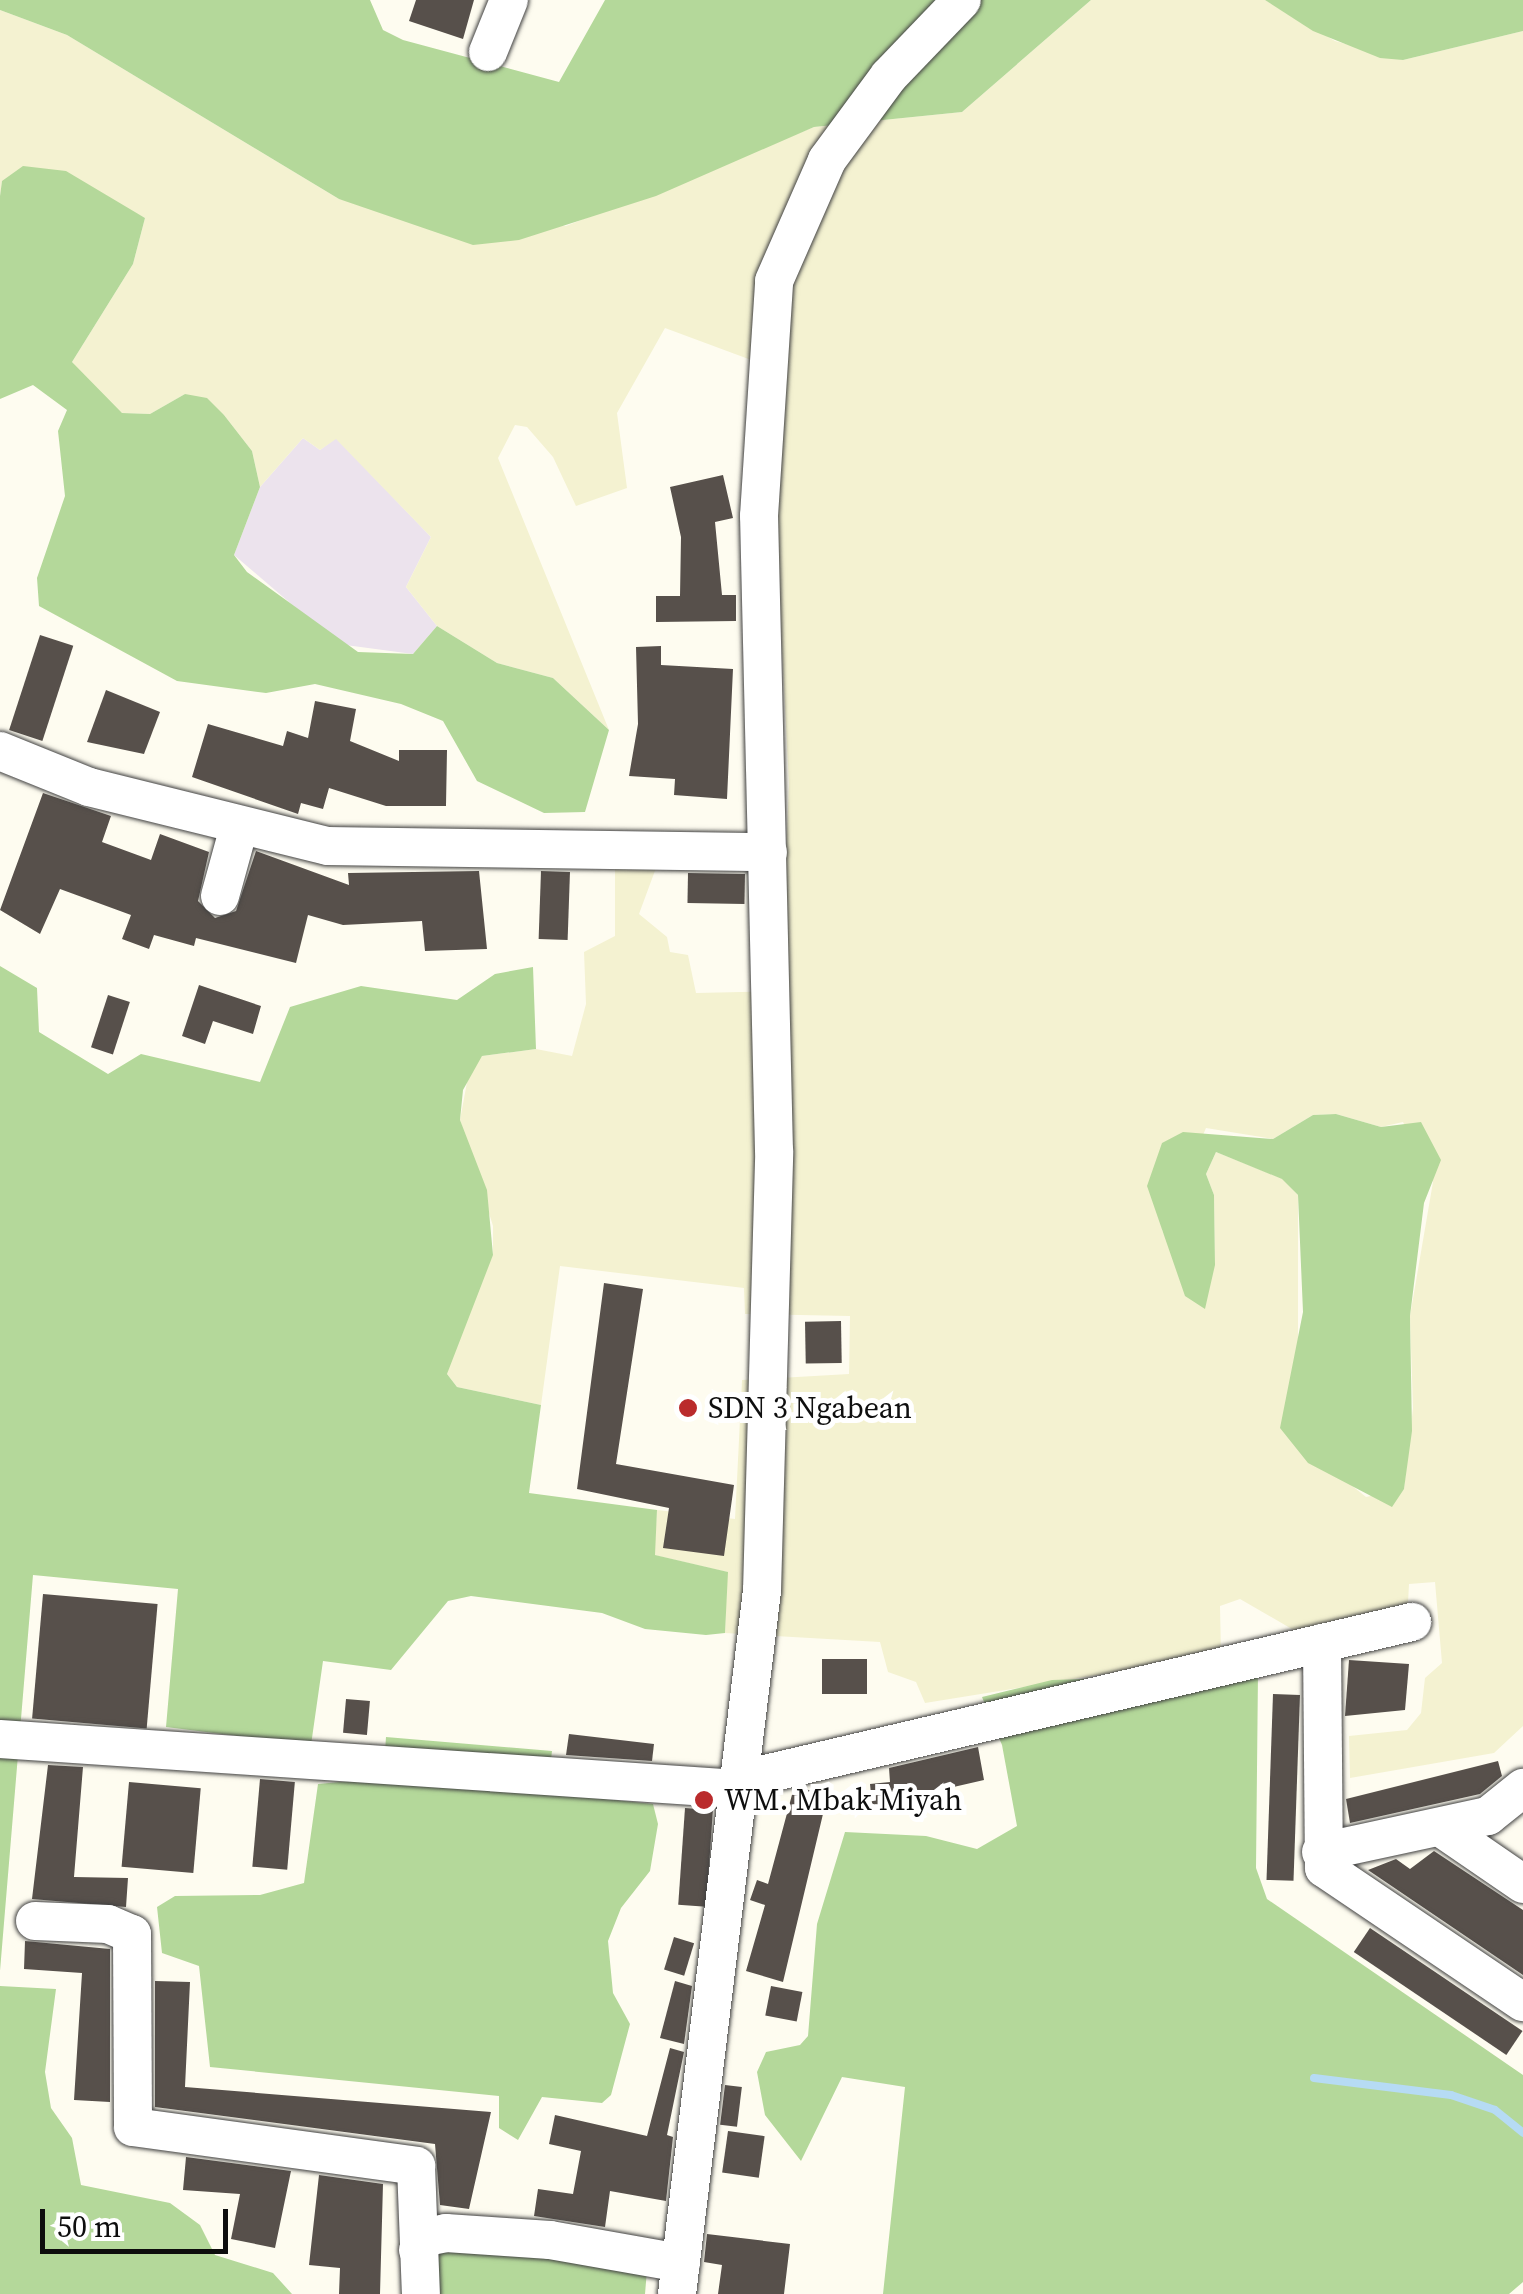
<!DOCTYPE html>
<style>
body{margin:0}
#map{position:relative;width:1523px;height:2294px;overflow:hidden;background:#fefcf0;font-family:"Source Serif 4",serif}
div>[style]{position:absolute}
.industrial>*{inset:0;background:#ece3ed}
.farmland>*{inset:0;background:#f4f2d1}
.forest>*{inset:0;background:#b4d89a}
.stream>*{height:8px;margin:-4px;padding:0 4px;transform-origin:4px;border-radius:4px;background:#b6dbf4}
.building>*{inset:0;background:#57504b;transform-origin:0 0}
.roads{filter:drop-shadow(0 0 2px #414141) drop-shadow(0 0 2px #414141)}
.minor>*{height:38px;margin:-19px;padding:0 19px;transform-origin:19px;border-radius:19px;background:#fff}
.dots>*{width:28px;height:28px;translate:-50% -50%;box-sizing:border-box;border:5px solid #fff;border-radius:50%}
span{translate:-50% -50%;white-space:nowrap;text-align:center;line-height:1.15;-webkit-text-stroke:10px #fff;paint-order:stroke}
.poi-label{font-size:30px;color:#0e0e0e}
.left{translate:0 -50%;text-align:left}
.scale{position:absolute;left:40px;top:2209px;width:188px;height:45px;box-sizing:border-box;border:5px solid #0e0e0e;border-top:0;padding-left:12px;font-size:30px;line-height:35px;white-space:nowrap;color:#0e0e0e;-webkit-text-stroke:8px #fff;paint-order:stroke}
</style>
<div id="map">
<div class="industrial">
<div style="clip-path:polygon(303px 438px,320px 450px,336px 438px,431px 537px,406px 587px,437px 626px,413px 654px,338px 644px,234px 555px,260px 487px)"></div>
</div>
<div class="farmland">
<div style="clip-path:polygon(evenodd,1091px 0,1265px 0,1335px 41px,1403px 60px,1523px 31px,1523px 1726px,1494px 1753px,1350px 1778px,1349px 1736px,1407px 1730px,1421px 1713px,1425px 1678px,1442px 1663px,1435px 1582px,1409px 1584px,1408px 1603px,1297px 1632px,1240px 1599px,1220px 1606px,1221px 1655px,925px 1703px,916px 1682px,888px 1672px,880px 1642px,725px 1633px,727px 1572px,654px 1555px,657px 1510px,735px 1519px,742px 1380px,849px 1374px,850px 1316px,745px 1314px,744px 1288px,560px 1266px,541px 1405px,457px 1387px,447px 1374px,454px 1347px,493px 1254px,493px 1226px,460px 1120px,470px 1066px,482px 1056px,536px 1049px,572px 1056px,586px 1004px,584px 952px,615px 936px,615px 866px,656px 868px,639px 914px,667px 937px,670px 952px,688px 955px,696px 993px,780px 991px,789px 784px,772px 455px,786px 373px,665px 328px,617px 413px,627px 488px,576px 506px,553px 457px,527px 427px,515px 425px,498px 458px,609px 730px,553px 678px,497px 663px,437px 626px,406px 587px,431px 537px,336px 439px,320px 450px,303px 438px,260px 487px,252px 451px,224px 415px,185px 394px,150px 414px,122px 413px,101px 398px,72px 362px,133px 264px,145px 218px,104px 197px,2px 181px,0 196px,0 10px,67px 35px,339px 199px,566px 226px,814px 127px,962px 112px,1091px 0,1336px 1114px,1381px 1127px,1403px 1122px,1433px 1182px,1410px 1316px,1413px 1408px,1404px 1489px,1366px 1497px,1298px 1442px,1298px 1195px,1283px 1179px,1216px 1152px,1206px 1174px,1214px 1195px,1215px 1265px,1172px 1251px,1162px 1230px,1206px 1128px,1273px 1139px,1313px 1115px,1336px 1114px)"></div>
</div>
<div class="forest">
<div style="clip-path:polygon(0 0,370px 0,383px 30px,403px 40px,559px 82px,605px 0,1091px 0,962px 112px,814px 127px,656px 196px,519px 240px,473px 245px,339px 199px,67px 35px,0 10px)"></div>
<div style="clip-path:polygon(1265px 0,1523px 0,1523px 31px,1403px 60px,1380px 58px,1313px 31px)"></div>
<div style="clip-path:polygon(23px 166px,66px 171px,145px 218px,133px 264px,72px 362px,122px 413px,150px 414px,185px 394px,207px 398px,224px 415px,252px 451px,260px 487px,234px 555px,247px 572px,358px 652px,413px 654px,437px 626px,497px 663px,553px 678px,609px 730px,585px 812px,544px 813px,477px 781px,443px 721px,401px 704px,315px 684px,266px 693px,177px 681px,39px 606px,37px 578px,65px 496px,58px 431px,67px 410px,33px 385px,0 399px,0 196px,2px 181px)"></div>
<div style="clip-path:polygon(0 966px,37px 988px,39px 1032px,108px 1074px,141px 1054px,260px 1082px,290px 1007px,361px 986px,457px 1000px,495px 974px,533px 967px,536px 1049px,482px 1056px,463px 1090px,460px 1120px,487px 1190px,493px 1255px,447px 1374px,457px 1387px,541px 1405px,529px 1493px,657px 1510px,655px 1555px,728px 1572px,725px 1633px,706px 1635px,645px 1629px,602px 1613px,471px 1596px,448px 1601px,391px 1670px,323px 1661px,311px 1745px,166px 1727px,178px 1589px,33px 1575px,0 1971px)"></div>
<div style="clip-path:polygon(1336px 1114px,1381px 1127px,1421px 1122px,1441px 1160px,1424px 1203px,1410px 1316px,1412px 1431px,1404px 1489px,1392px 1507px,1308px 1463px,1280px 1428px,1303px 1312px,1298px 1195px,1282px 1179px,1216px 1152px,1206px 1174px,1214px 1195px,1215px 1265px,1205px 1309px,1185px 1296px,1147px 1186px,1162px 1143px,1183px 1132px,1273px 1139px,1313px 1115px)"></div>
<div style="clip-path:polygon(1258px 1673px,1256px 1868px,1267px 1899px,1523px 2075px,1523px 2282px,1509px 2294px,883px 2294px,905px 2087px,842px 2077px,801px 2161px,765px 2115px,757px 2072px,766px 2052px,800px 2045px,808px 2036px,817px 1924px,845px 1832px,926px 1836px,977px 1849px,1017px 1826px,1002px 1745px,982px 1697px,1052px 1680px)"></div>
<div style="clip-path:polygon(386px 1737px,552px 1751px,547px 1793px,653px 1804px,658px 1824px,650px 1871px,621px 1908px,608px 1941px,613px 1993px,630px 2024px,611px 2095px,602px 2103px,542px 2097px,518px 2140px,499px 2128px,499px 2096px,210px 2067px,199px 1966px,162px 1953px,157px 1907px,175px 1896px,260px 1895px,304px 1883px,318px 1784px,383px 1778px)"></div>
<div style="clip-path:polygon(0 1986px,56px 1989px,45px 2072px,51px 2108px,72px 2138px,81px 2185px,170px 2203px,200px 2225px,215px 2255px,273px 2273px,292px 2294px,0 2294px)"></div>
<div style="clip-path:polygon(438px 2246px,647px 2270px,645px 2294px,401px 2294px,409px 2268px)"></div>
</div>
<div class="stream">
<div style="left:1314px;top:2078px;width:138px;rotate:7.1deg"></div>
<div style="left:1451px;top:2095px;width:46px;rotate:18.8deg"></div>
<div style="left:1495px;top:2110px;width:36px;rotate:39deg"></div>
</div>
<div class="building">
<div style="clip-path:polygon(416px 0,474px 0,463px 39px,409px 21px)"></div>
<div style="clip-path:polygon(723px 475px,733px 518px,715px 522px,722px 595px,736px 595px,736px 621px,656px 622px,656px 596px,680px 596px,681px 537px,670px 487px)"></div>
<div style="left:40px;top:635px;width:35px;height:100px;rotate:18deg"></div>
<div style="clip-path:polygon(661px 646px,661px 665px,733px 669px,727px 799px,674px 795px,675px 779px,629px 776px,638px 724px,636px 647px)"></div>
<div style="clip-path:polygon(106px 690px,160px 712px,144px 754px,87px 742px)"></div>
<div style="clip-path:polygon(315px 701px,356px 709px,350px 741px,399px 761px,399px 750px,447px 750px,446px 806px,386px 806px,329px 788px,323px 809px,301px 803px,298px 814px,192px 777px,208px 724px,283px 746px,287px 731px,308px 738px)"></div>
<div style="clip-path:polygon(43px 793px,111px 816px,102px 842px,151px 860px,160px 834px,209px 852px,198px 901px,215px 918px,236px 911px,256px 851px,349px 885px,348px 873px,479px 871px,487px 949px,425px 951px,422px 921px,343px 925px,308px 915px,296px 963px,196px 938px,194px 946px,154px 935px,149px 949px,122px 939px,131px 915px,60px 889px,40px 934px,0 910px)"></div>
<div style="left:541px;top:871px;width:29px;height:68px;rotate:2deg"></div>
<div style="left:688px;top:873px;width:57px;height:30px;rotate:1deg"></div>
<div style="clip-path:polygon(199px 985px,261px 1006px,253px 1034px,213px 1021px,205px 1044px,182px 1036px)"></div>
<div style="left:108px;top:995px;width:23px;height:55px;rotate:18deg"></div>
<div style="clip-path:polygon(604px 1283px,643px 1289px,616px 1464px,734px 1485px,724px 1556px,663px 1548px,669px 1508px,577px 1489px)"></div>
<div style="left:841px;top:1321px;width:42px;height:36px;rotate:89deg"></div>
<div style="left:43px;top:1594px;width:115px;height:125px;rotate:5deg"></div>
<div style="left:822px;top:1659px;width:45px;height:35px"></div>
<div style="clip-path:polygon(1349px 1660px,1409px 1664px,1405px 1710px,1345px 1716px)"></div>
<div style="left:1273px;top:1694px;width:27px;height:186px;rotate:2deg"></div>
<div style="left:346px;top:1699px;width:24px;height:34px;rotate:5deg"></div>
<div style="clip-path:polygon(569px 1734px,654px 1744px,652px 1761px,566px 1755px)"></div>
<div style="clip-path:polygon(978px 1747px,984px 1780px,923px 1794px,924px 1809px,873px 1814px,870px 1784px,890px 1782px,889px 1768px)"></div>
<div style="clip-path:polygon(1498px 1761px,1502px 1776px,1480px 1794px,1350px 1823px,1346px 1799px)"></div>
<div style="clip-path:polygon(48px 1765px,83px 1767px,74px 1877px,128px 1878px,126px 1907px,32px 1899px)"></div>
<div style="left:260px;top:1779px;width:35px;height:88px;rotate:5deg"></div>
<div style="left:129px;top:1782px;width:72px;height:85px;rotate:5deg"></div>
<div style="clip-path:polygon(803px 1788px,820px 1794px,814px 1811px,823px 1814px,783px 1982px,746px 1971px,765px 1905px,750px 1900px,757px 1880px,768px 1884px,793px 1791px)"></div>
<div style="left:685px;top:1808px;width:28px;height:97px;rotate:4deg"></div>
<div style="clip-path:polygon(1434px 1851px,1523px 1910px,1523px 1975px,1368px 1870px,1396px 1859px,1410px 1869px)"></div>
<div style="left:1370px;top:1928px;width:184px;height:29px;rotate:34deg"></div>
<div style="left:674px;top:1937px;width:21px;height:34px;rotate:17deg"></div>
<div style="clip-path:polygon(25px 1941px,110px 1949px,110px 2102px,74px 2100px,82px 1973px,24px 1969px)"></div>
<div style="clip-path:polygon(155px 1981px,190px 1982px,185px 2087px,491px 2112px,469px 2209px,440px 2205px,435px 2144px,155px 2107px)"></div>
<div style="clip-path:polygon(675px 1981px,692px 1986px,684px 2044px,660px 2038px)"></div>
<div style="left:771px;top:1986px;width:32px;height:30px;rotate:11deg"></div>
<div style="clip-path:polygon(670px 2048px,684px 2052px,667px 2135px,673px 2137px,666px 2201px,610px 2191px,605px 2227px,534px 2216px,538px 2189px,573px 2194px,581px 2151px,549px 2144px,555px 2115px,647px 2136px)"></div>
<div style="left:725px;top:2085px;width:17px;height:40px;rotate:7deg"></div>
<div style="left:728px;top:2131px;width:37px;height:42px;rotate:8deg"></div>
<div style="clip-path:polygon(186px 2157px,291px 2171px,275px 2248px,231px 2239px,240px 2194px,183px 2190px)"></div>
<div style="clip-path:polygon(319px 2175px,383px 2184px,380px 2294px,339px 2294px,340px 2268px,309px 2265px)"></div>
<div style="clip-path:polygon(707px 2234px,790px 2244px,784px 2294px,718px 2294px,722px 2265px,704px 2262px)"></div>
</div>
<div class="roads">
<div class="minor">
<div style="left:488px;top:52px;width:56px;rotate:-68deg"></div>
<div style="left:0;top:751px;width:96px;rotate:22deg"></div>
<div style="left:89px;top:787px;width:246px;rotate:13.9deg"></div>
<div style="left:328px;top:846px;width:440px;rotate:0.8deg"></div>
<div style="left:220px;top:896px;width:72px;rotate:-74.6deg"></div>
<div style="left:1322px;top:1643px;width:225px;rotate:89.5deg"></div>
<div style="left:1324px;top:1868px;width:240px;rotate:34deg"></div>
<div style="left:0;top:1739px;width:739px;rotate:3.88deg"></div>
<div style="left:737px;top:1789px;width:28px;rotate:-30deg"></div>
<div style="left:761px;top:1775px;width:669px;rotate:-13.23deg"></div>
<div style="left:1443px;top:1829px;width:97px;rotate:34.5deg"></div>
<div style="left:1321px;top:1852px;width:171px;rotate:-12.2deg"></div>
<div style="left:1488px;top:1816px;width:45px;rotate:-38.7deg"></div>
<div style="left:35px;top:1921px;width:73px;rotate:2.4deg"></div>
<div style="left:108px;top:1924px;width:26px;rotate:23deg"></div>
<div style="left:132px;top:1934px;width:193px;rotate:89.7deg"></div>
<div style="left:133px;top:2127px;width:286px;rotate:7.8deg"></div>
<div style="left:416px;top:2166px;width:128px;rotate:87.8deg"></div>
<div style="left:418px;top:2250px;width:16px;rotate:-55deg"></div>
<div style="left:427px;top:2237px;width:19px;rotate:-12deg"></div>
<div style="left:446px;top:2233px;width:104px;rotate:3.9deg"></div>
<div style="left:550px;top:2240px;width:133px;rotate:10deg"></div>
<div style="left:677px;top:2294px;width:708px;rotate:-83.11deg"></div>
<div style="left:762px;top:1591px;width:440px;rotate:-88.4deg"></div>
<div style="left:774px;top:1151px;width:635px;rotate:-91.35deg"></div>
<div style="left:759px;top:516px;width:235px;rotate:-86.3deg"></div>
<div style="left:774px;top:281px;width:132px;rotate:-66.3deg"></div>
<div style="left:827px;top:160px;width:104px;rotate:-53.6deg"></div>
<div style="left:889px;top:76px;width:105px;rotate:-46.2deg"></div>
</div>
</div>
<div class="dots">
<div style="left:688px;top:1408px;background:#ba2b2c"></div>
<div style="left:704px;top:1800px;background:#ba2b2c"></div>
</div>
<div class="poi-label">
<span class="left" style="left:708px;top:1408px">SDN 3 Ngabean</span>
<span class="left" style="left:724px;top:1800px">WM. Mbak Miyah</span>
</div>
<div class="scale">50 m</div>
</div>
